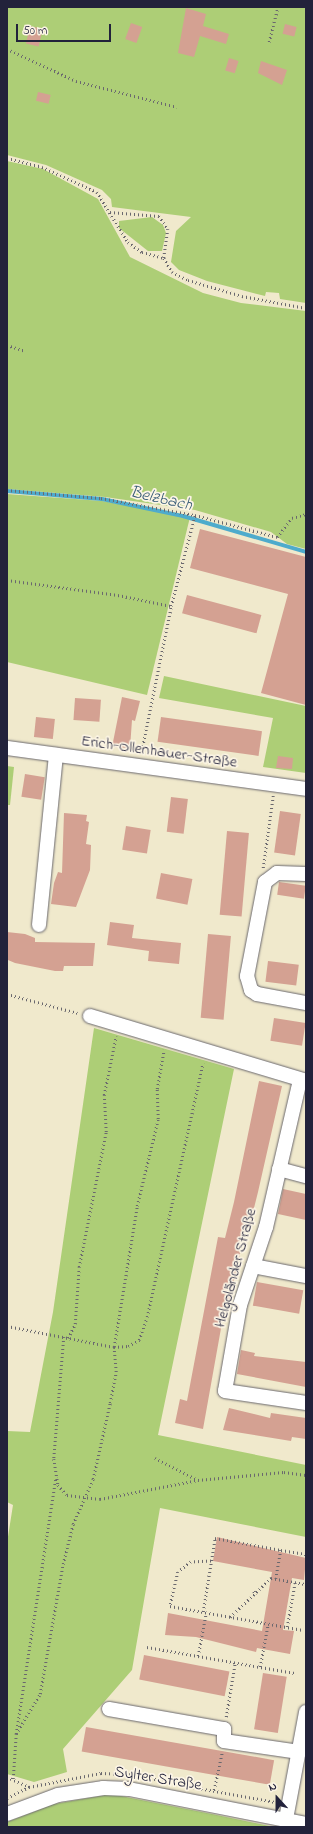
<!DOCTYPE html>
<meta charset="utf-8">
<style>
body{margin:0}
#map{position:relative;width:313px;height:1834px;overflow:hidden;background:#f0e9cc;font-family:"Indie Flower",sans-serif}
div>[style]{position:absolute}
.green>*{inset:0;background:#adce76}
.stream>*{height:4px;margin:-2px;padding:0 2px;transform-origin:2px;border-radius:2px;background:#4eabcc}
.building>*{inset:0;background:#d4a192;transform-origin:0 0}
.path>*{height:2.5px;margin-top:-1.25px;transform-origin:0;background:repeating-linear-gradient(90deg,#6a686e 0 1px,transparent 0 4px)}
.roads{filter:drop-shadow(0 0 1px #6a686e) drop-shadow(0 0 1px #6a686e)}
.minor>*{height:14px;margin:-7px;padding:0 7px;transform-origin:7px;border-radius:7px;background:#fff}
span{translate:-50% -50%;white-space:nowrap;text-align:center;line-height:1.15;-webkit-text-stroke:3.5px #fcf5e5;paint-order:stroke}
.street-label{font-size:16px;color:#22223b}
.water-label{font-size:17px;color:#345975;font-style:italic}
.frame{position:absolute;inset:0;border:8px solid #22223b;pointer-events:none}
.north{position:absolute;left:257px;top:1778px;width:40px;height:40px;-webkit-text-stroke:3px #fcf5e5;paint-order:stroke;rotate:339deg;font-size:11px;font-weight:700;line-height:16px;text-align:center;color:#22223b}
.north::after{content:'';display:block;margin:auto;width:14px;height:18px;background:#22223b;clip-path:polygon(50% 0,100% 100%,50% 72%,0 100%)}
.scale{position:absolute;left:16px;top:24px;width:95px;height:18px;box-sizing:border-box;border:2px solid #22223b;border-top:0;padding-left:5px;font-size:12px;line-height:14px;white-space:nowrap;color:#22223b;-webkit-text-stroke:3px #fcf5e5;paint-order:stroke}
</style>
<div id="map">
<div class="green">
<div style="clip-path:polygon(7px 7px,306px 7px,306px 303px,280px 299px,279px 293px,266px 292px,265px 296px,207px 281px,179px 270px,171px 262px,176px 231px,191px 217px,112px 207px,111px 199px,102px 190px,46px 165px,7px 155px)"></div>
<div style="clip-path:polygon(7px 161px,43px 169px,98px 199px,130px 257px,203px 293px,241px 303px,306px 311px,306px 549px,287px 544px,271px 532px,195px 510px,105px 497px,7px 489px)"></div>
<div style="clip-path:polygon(152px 217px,163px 225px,166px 233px,162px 251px,148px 251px,119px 228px,119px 221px)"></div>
<div style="clip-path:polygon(7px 494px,102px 501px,190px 517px,147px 695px,7px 662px)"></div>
<div style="clip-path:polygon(164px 676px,306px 706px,306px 773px,263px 767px,273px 718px,159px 698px)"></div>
<div style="clip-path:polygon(7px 766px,14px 767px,10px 805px,7px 805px)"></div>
<div style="clip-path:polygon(94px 1028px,234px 1069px,158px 1435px,306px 1465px,306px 1537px,160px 1508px,132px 1670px,63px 1749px,67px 1772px,34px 1782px,7px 1774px,7px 1543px,13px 1505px,7px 1502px,7px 1431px,30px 1432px,53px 1312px)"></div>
<div style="clip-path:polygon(111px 1794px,212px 1814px,274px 1827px,7px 1827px,7px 1822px,54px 1804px)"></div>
</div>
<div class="stream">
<div style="left:7px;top:491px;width:95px;rotate:4.8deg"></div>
<div style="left:102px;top:499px;width:83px;rotate:11.9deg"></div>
<div style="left:183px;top:516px;width:128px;rotate:16.3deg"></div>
</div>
<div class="building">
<div style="clip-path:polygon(186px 8px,206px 14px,203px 26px,229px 34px,226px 44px,200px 36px,194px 57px,178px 53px)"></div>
<div style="left:131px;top:23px;width:12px;height:17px;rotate:20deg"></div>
<div style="left:285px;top:24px;width:12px;height:10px;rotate:14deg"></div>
<div style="left:30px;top:26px;width:13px;height:18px;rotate:13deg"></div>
<div style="left:229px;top:58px;width:10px;height:13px;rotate:17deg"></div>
<div style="clip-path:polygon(261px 61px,287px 70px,282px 85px,258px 73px)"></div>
<div style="left:38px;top:92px;width:13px;height:9px;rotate:13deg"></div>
<div style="clip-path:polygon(200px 529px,306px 557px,306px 705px,261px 693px,288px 594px,190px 568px)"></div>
<div style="left:187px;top:595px;width:77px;height:19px;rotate:15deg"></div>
<div style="clip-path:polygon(122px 697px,140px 701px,135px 721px,132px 720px,130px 748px,112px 747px)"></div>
<div style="left:75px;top:698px;width:26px;height:22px;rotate:4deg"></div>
<div style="left:36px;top:717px;width:19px;height:20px;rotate:6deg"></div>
<div style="left:161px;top:717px;width:102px;height:25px;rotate:8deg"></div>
<div style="clip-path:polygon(278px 756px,293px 758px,292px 769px,276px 768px)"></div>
<div style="left:25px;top:774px;width:20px;height:23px;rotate:9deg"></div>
<div style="left:171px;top:797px;width:17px;height:35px;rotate:7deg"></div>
<div style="left:280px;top:811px;width:21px;height:42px;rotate:8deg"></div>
<div style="clip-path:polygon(64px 813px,87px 815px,86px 821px,89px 822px,86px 844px,91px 845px,90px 870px,76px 907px,51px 904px,54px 883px,58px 872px,62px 873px)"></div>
<div style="left:126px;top:826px;width:25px;height:24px;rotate:9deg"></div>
<div style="left:227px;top:831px;width:22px;height:84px;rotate:5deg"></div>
<div style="left:161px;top:873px;width:32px;height:26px;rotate:11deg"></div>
<div style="left:279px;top:882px;width:27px;height:13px;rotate:8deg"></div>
<div style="clip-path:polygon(110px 922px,134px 925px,132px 938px,181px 943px,179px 964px,148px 961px,149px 951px,107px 945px)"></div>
<div style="clip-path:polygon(7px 932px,25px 934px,35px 938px,35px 942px,95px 943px,93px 966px,64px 966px,63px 971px,55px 971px,15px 963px,8px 960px)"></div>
<div style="left:208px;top:934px;width:23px;height:84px;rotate:5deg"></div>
<div style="left:268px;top:961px;width:31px;height:21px;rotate:7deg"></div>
<div style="left:274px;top:1018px;width:32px;height:23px;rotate:9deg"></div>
<div style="clip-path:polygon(259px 1081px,282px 1086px,258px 1192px,249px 1228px,246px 1227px,228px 1307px,225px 1306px,203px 1429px,175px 1423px,180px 1399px,187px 1401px,218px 1237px,225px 1238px,234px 1202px)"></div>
<div style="clip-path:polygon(283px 1189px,306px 1194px,306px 1220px,278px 1214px)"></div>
<div style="left:257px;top:1282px;width:47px;height:24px;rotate:10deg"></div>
<div style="clip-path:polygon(241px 1350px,255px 1353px,254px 1356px,306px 1362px,306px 1387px,237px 1374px)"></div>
<div style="clip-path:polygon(229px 1408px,270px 1418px,271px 1413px,306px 1418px,306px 1439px,292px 1437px,291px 1441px,223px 1430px)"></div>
<div style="clip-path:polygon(217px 1537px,306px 1558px,304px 1580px,292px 1578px,283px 1630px,294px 1631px,290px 1654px,257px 1648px,256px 1652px,196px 1637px,165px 1635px,168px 1613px,262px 1631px,272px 1572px,213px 1561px)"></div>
<div style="left:144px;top:1655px;width:87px;height:25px;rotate:11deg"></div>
<div style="left:263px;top:1673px;width:24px;height:57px;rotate:9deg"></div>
<div style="left:86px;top:1727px;width:191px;height:25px;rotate:10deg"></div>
</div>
<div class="path">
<div style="left:269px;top:42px;width:36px;rotate:-76deg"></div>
<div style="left:7px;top:49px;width:76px;rotate:24.9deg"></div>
<div style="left:76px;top:81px;width:104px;rotate:14.4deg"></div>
<div style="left:7px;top:158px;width:36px;rotate:14deg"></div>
<div style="left:42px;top:167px;width:60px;rotate:24.4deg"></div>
<div style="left:97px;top:192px;width:59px;rotate:58.2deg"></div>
<div style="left:128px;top:242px;width:17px;rotate:36deg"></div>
<div style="left:142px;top:252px;width:23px;rotate:15deg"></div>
<div style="left:164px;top:258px;width:16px;rotate:60deg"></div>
<div style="left:172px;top:272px;width:18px;rotate:27deg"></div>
<div style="left:188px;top:280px;width:56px;rotate:16.5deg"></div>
<div style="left:242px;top:296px;width:65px;rotate:10.6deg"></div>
<div style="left:110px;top:212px;width:49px;rotate:4.7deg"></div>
<div style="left:159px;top:216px;width:16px;rotate:55deg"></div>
<div style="left:168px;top:229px;width:29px;rotate:98deg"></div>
<div style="left:7px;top:345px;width:19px;rotate:18deg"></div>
<div style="left:7px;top:490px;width:94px;rotate:4.9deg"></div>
<div style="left:101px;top:498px;width:96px;rotate:10.3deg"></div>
<div style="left:195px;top:515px;width:85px;rotate:15deg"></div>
<div style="left:277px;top:537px;width:24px;rotate:-52deg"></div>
<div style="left:292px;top:518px;width:15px;rotate:-16deg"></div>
<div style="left:7px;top:580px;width:112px;rotate:7.7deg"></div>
<div style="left:118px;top:595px;width:54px;rotate:11.7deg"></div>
<div style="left:141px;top:754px;width:151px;rotate:-78.5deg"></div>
<div style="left:171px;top:606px;width:94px;rotate:-75.2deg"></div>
<div style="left:263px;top:868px;width:73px;rotate:-82.1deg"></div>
<div style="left:7px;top:994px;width:73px;rotate:15deg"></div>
<div style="left:7px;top:1326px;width:109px;rotate:11.1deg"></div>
<div style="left:114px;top:1347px;width:14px;rotate:-4deg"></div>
<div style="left:128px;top:1346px;width:13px;rotate:-29deg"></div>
<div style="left:139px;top:1340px;width:24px;rotate:-71deg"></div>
<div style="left:147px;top:1317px;width:260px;rotate:-77.6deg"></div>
<div style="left:64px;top:1337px;width:122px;rotate:94.7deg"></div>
<div style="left:54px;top:1459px;width:26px;rotate:81deg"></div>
<div style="left:58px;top:1485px;width:13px;rotate:48deg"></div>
<div style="left:67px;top:1495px;width:33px;rotate:7deg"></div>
<div style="left:100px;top:1499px;width:100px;rotate:-11deg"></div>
<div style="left:198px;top:1480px;width:86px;rotate:-5.3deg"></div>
<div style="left:284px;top:1472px;width:22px;rotate:8deg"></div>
<div style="left:68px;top:1338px;width:16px;rotate:-63deg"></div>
<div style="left:75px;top:1324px;width:57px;rotate:-86deg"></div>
<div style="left:79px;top:1267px;width:138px;rotate:-78.7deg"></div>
<div style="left:106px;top:1132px;width:37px;rotate:-93deg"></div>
<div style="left:104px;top:1095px;width:60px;rotate:-78.5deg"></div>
<div style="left:155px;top:1458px;width:48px;rotate:27.1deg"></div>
<div style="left:281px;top:1550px;width:25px;rotate:9deg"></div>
<div style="left:211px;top:1561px;width:20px;rotate:177deg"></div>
<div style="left:191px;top:1562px;width:16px;rotate:142deg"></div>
<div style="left:178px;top:1572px;width:35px;rotate:103deg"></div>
<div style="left:170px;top:1606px;width:135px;rotate:10.2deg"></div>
<div style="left:254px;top:1591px;width:4px;rotate:63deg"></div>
<div style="left:203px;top:1612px;width:75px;rotate:-80.8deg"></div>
<div style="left:215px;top:1538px;width:67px;rotate:10.3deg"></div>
<div style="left:281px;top:1550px;width:29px;rotate:100deg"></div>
<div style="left:230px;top:1617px;width:57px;rotate:-43.6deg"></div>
<div style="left:271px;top:1578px;width:36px;rotate:10deg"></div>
<div style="left:287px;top:1627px;width:46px;rotate:-79.9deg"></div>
<div style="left:147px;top:1647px;width:150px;rotate:10deg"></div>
<div style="left:198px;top:1656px;width:44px;rotate:-79.5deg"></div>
<div style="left:260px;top:1667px;width:44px;rotate:-79.5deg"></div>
<div style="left:226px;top:1717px;width:55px;rotate:-80.5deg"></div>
<div style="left:16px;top:1734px;width:47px;rotate:-59deg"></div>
<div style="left:40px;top:1694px;width:132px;rotate:-80deg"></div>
<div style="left:63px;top:1564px;width:41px;rotate:-76deg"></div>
<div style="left:73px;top:1524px;width:49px;rotate:-66deg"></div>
<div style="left:93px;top:1479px;width:78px;rotate:-77.4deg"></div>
<div style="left:110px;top:1403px;width:32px;rotate:-79deg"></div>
<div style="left:116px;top:1372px;width:25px;rotate:-95deg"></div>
<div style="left:114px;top:1347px;width:143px;rotate:-80.7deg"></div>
<div style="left:137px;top:1206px;width:89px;rotate:-76.4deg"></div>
<div style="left:158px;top:1119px;width:30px;rotate:-92deg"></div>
<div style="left:157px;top:1089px;width:40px;rotate:-80deg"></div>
<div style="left:7px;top:1777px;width:24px;rotate:24deg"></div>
<div style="left:13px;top:1779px;width:45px;rotate:-86.2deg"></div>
<div style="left:16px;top:1734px;width:260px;rotate:-81.2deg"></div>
<div style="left:182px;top:1785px;width:96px;rotate:10.3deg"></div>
<div style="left:214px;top:1790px;width:38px;rotate:-78deg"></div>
<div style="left:7px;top:1798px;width:25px;rotate:-27deg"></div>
<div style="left:29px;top:1787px;width:73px;rotate:-11deg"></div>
<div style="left:101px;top:1773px;width:34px;rotate:2deg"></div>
<div style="left:135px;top:1774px;width:29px;rotate:14deg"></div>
</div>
<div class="roads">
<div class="minor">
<div style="left:7px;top:748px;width:302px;rotate:7.8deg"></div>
<div style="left:306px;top:874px;width:29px;rotate:-178deg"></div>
<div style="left:277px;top:873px;width:15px;rotate:143deg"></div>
<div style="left:265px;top:882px;width:96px;rotate:100.8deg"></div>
<div style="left:247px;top:976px;width:15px;rotate:74deg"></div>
<div style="left:251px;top:990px;width:7px;rotate:34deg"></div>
<div style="left:257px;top:994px;width:50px;rotate:10.4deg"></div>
<div style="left:39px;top:925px;width:171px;rotate:-84.3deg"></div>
<div style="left:90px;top:1016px;width:226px;rotate:16.7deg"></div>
<div style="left:300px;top:1080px;width:151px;rotate:103deg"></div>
<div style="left:266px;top:1227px;width:82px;rotate:108.4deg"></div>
<div style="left:240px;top:1305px;width:87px;rotate:99.9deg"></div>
<div style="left:225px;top:1391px;width:82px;rotate:8.4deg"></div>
<div style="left:279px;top:1169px;width:28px;rotate:15deg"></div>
<div style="left:253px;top:1266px;width:54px;rotate:10.7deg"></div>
<div style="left:109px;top:1709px;width:117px;rotate:9.9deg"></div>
<div style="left:224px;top:1729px;width:12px;rotate:90deg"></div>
<div style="left:224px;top:1741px;width:76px;rotate:8.3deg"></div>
<div style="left:7px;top:1814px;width:54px;rotate:-20.4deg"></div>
<div style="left:58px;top:1795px;width:46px;rotate:-8.8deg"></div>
<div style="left:103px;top:1788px;width:26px;rotate:2deg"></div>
<div style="left:129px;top:1789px;width:180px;rotate:11.2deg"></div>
<div style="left:286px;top:1819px;width:109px;rotate:-79.4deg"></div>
</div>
</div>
<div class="street-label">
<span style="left:159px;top:752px;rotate:8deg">Erich-Ollenhauer-Straße</span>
<span style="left:236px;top:1268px;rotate:-75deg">Helgoländer Straße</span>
<span style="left:158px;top:1779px;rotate:9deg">Sylter Straße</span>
</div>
<div class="water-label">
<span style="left:161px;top:499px;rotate:13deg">Belzbach</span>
</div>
<div class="frame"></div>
<div class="north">N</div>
<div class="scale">50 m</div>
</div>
